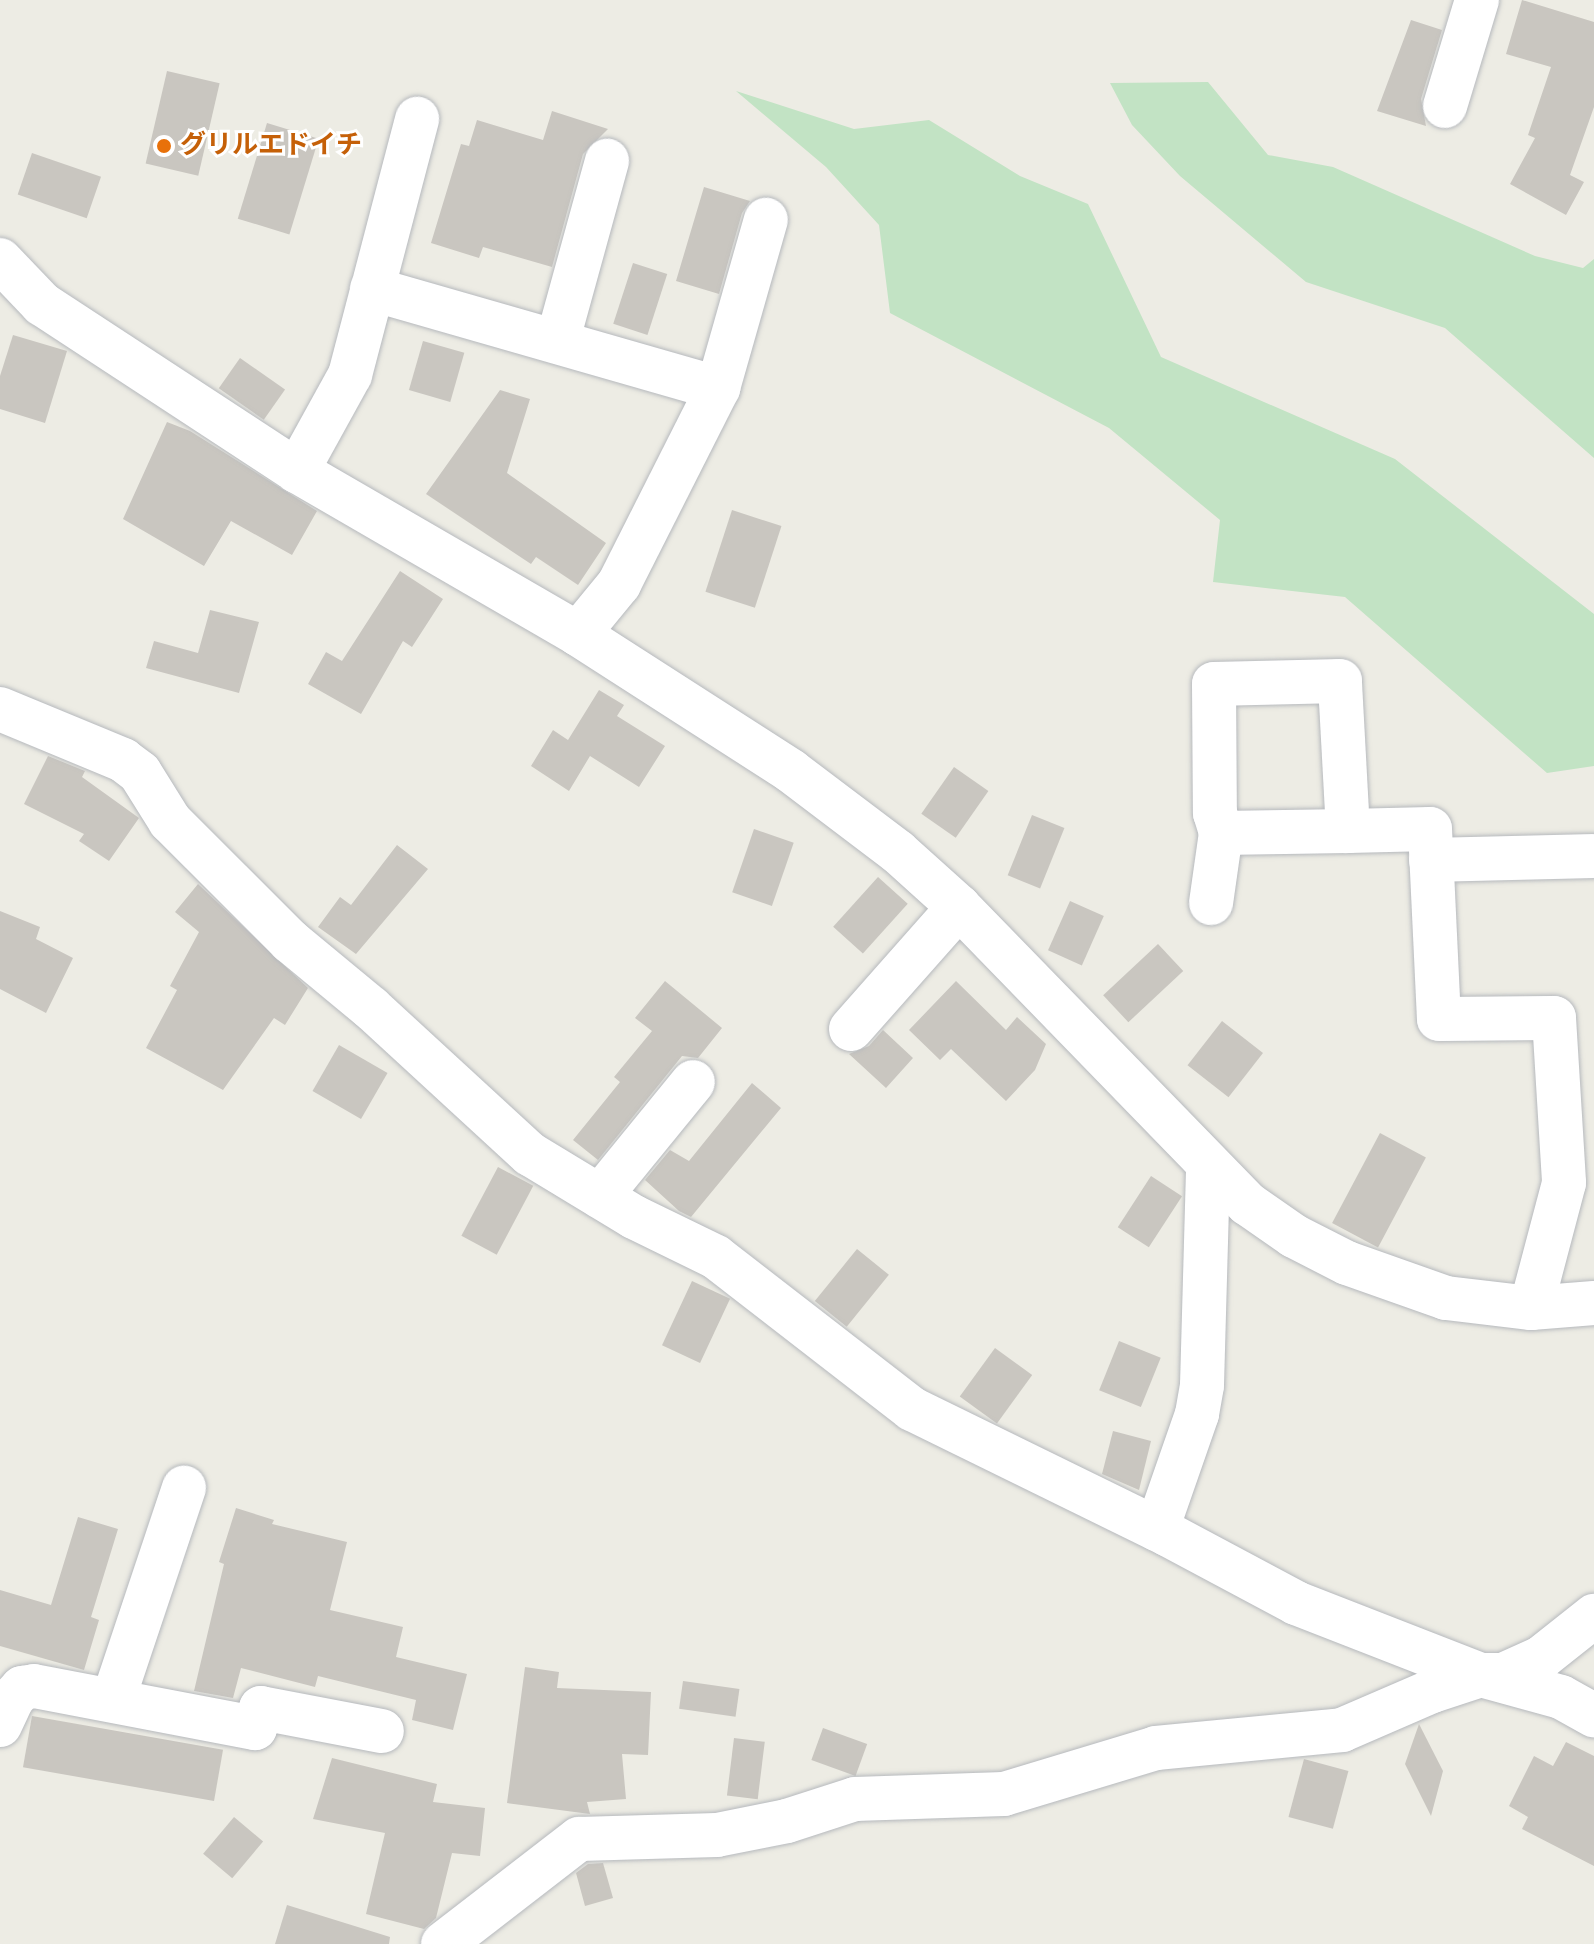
<!DOCTYPE html>
<meta charset="utf-8">
<style>
body{margin:0}
#map{position:relative;width:1594px;height:1944px;overflow:hidden;background:#edece4;font-family:"Sofia Sans Condensed","Noto Sans JP",sans-serif}
div>[style]{position:absolute}
.green>*{inset:0;background:#c2e3c4}
.building>*{inset:0;background:#c9c6c0;transform-origin:0 0}
.roads{filter:drop-shadow(0 0 2px #b6b9bd) drop-shadow(0 0 2px #b6b9bd)}
.minor>*{height:44px;margin:-22px;padding:0 22px;transform-origin:22px;border-radius:22px;background:#fff}
.dots>*{width:22px;height:22px;translate:-50% -50%;box-sizing:border-box;border:4px solid #fff;border-radius:50%}
span{translate:-50% -50%;white-space:nowrap;text-align:center;line-height:1.15;-webkit-text-stroke:6px #fff;paint-order:stroke}
.food-label{font-size:26px;color:#c56008;font-weight:700}
.left{translate:0 -50%;text-align:left}
</style>
<div id="map">
<div class="green">
<div style="clip-path:polygon(1208px 82px,1268px 155px,1333px 167px,1535px 256px,1583px 268px,1594px 259px,1594px 458px,1445px 328px,1306px 282px,1180px 176px,1132px 125px,1110px 83px)"></div>
<div style="clip-path:polygon(736px 91px,854px 129px,929px 120px,1020px 176px,1088px 204px,1161px 357px,1395px 459px,1594px 614px,1594px 766px,1547px 773px,1345px 597px,1213px 582px,1220px 520px,1109px 428px,890px 313px,879px 225px,826px 167px)"></div>
</div>
<div class="building">
<div style="clip-path:polygon(1522px 0,1594px 22px,1594px 107px,1570px 175px,1584px 182px,1566px 215px,1510px 184px,1535px 138px,1528px 135px,1551px 67px,1506px 54px)"></div>
<div style="clip-path:polygon(1411px 20px,1442px 30px,1421px 99px,1426px 126px,1377px 111px)"></div>
<div style="left:167px;top:71px;width:54px;height:95px;rotate:13deg"></div>
<div style="clip-path:polygon(552px 111px,608px 129px,583px 154px,552px 267px,483px 247px,479px 258px,431px 243px,461px 144px,469px 146px,477px 120px,543px 140px)"></div>
<div style="left:267px;top:123px;width:54px;height:100px;rotate:17deg"></div>
<div style="left:32px;top:153px;width:73px;height:44px;rotate:19deg"></div>
<div style="clip-path:polygon(704px 187px,750px 201px,742px 213px,719px 294px,676px 281px)"></div>
<div style="left:633px;top:263px;width:36px;height:64px;rotate:18deg"></div>
<div style="clip-path:polygon(13px 335px,67px 351px,45px 423px,0 409px,0 376px)"></div>
<div style="left:423px;top:341px;width:43px;height:51px;rotate:16deg"></div>
<div style="left:240px;top:358px;width:55px;height:37px;rotate:35deg"></div>
<div style="clip-path:polygon(500px 390px,530px 399px,507px 473px,606px 543px,578px 585px,536px 557px,531px 564px,426px 494px)"></div>
<div style="clip-path:polygon(167px 422px,190px 431px,317px 511px,292px 555px,231px 521px,204px 566px,123px 519px)"></div>
<div style="left:732px;top:510px;width:52px;height:86px;rotate:18deg"></div>
<div style="clip-path:polygon(400px 571px,443px 599px,412px 647px,403px 641px,361px 714px,308px 684px,326px 652px,342px 661px)"></div>
<div style="clip-path:polygon(210px 610px,259px 622px,239px 693px,146px 668px,154px 641px,198px 653px)"></div>
<div style="clip-path:polygon(599px 690px,624px 705px,617px 716px,665px 746px,639px 787px,590px 756px,569px 791px,531px 766px,553px 730px,568px 740px)"></div>
<div style="clip-path:polygon(48px 756px,85px 771px,82px 777px,139px 818px,109px 861px,79px 841px,84px 834px,24px 804px)"></div>
<div style="left:954px;top:767px;width:42px;height:57px;rotate:35deg"></div>
<div style="left:1032px;top:815px;width:35px;height:65px;rotate:22deg"></div>
<div style="left:754px;top:829px;width:42px;height:67px;rotate:19deg"></div>
<div style="clip-path:polygon(397px 845px,428px 869px,356px 954px,318px 927px,340px 897px,351px 905px)"></div>
<div style="left:878px;top:877px;width:40px;height:67px;rotate:42deg"></div>
<div style="clip-path:polygon(198px 884px,308px 988px,285px 1025px,274px 1018px,223px 1090px,146px 1048px,177px 990px,170px 986px,199px 932px,175px 912px)"></div>
<div style="left:1070px;top:901px;width:37px;height:54px;rotate:24deg"></div>
<div style="clip-path:polygon(0 911px,40px 927px,36px 939px,73px 958px,46px 1013px,0 989px)"></div>
<div style="left:1158px;top:944px;width:37px;height:75px;rotate:47deg"></div>
<div style="clip-path:polygon(665px 981px,722px 1028px,698px 1058px,682px 1056px,598px 1160px,573px 1140px,620px 1082px,614px 1077px,652px 1031px,635px 1018px)"></div>
<div style="clip-path:polygon(956px 981px,1006px 1030px,1017px 1017px,1046px 1044px,1035px 1070px,1006px 1101px,951px 1049px,940px 1060px,909px 1030px)"></div>
<div style="left:1222px;top:1021px;width:52px;height:56px;rotate:38deg"></div>
<div style="clip-path:polygon(883px 1030px,913px 1058px,886px 1088px,849px 1054px,869px 1046px)"></div>
<div style="left:339px;top:1045px;width:56px;height:53px;rotate:30deg"></div>
<div style="clip-path:polygon(752px 1083px,781px 1108px,691px 1217px,679px 1211px,645px 1180px,670px 1150px,689px 1161px)"></div>
<div style="left:1380px;top:1133px;width:52px;height:102px;rotate:28deg"></div>
<div style="left:498px;top:1167px;width:40px;height:78px;rotate:28deg"></div>
<div style="left:1151px;top:1176px;width:37px;height:61px;rotate:33deg"></div>
<div style="left:857px;top:1249px;width:41px;height:67px;rotate:39deg"></div>
<div style="left:692px;top:1281px;width:42px;height:71px;rotate:25deg"></div>
<div style="left:1119px;top:1341px;width:45px;height:53px;rotate:22deg"></div>
<div style="left:995px;top:1348px;width:46px;height:60px;rotate:36deg"></div>
<div style="clip-path:polygon(1113px 1431px,1151px 1441px,1139px 1490px,1102px 1474px)"></div>
<div style="clip-path:polygon(236px 1508px,274px 1520px,272px 1524px,347px 1542px,330px 1610px,403px 1627px,396px 1657px,467px 1674px,453px 1730px,412px 1720px,416px 1700px,318px 1676px,315px 1687px,241px 1668px,233px 1698px,194px 1691px,224px 1564px,219px 1562px)"></div>
<div style="clip-path:polygon(78px 1517px,118px 1529px,91px 1617px,99px 1620px,84px 1670px,0 1646px,0 1590px,51px 1605px)"></div>
<div style="clip-path:polygon(525px 1667px,559px 1672px,557px 1688px,651px 1692px,648px 1755px,622px 1754px,626px 1799px,587px 1802px,590px 1814px,507px 1803px)"></div>
<div style="left:683px;top:1681px;width:57px;height:28px;rotate:8deg"></div>
<div style="left:32px;top:1716px;width:194px;height:52px;rotate:10deg"></div>
<div style="clip-path:polygon(1419px 1724px,1443px 1771px,1431px 1816px,1405px 1764px)"></div>
<div style="left:823px;top:1728px;width:47px;height:34px;rotate:20deg"></div>
<div style="left:734px;top:1738px;width:31px;height:58px;rotate:7deg"></div>
<div style="clip-path:polygon(1566px 1742px,1594px 1756px,1594px 1866px,1522px 1829px,1528px 1817px,1509px 1806px,1534px 1756px,1553px 1766px)"></div>
<div style="clip-path:polygon(332px 1758px,437px 1784px,433px 1802px,485px 1808px,480px 1856px,452px 1853px,436px 1918px,424px 1929px,366px 1914px,385px 1833px,313px 1819px)"></div>
<div style="left:1304px;top:1759px;width:46px;height:60px;rotate:15deg"></div>
<div style="left:234px;top:1817px;width:38px;height:48px;rotate:40deg"></div>
<div style="clip-path:polygon(603px 1863px,613px 1898px,585px 1906px,576px 1873px,588px 1864px)"></div>
<div style="clip-path:polygon(287px 1905px,390px 1937px,389px 1944px,275px 1944px)"></div>
</div>
<div class="roads">
<div class="minor">
<div style="left:1445px;top:106px;width:111px;rotate:-73.2deg"></div>
<div style="left:0;top:260px;width:61px;rotate:46.3deg"></div>
<div style="left:42px;top:304px;width:305px;rotate:33.2deg"></div>
<div style="left:297px;top:471px;width:325px;rotate:30.1deg"></div>
<div style="left:578px;top:634px;width:253px;rotate:32.7deg"></div>
<div style="left:791px;top:771px;width:134px;rotate:37.1deg"></div>
<div style="left:898px;top:852px;width:82px;rotate:42deg"></div>
<div style="left:959px;top:907px;width:414px;rotate:45.8deg"></div>
<div style="left:1248px;top:1204px;width:56px;rotate:34.8deg"></div>
<div style="left:1294px;top:1236px;width:59px;rotate:27deg"></div>
<div style="left:1347px;top:1263px;width:105px;rotate:19.5deg"></div>
<div style="left:1446px;top:1298px;width:86px;rotate:6.7deg"></div>
<div style="left:1531px;top:1308px;width:63px;rotate:-4.5deg"></div>
<div style="left:372px;top:289px;width:360px;rotate:16deg"></div>
<div style="left:558px;top:339px;width:185px;rotate:-74.6deg"></div>
<div style="left:297px;top:471px;width:110px;rotate:-61.1deg"></div>
<div style="left:350px;top:375px;width:265px;rotate:-75.3deg"></div>
<div style="left:578px;top:634px;width:65px;rotate:-50.6deg"></div>
<div style="left:619px;top:584px;width:220px;rotate:-63.2deg"></div>
<div style="left:718px;top:388px;width:175px;rotate:-74.1deg"></div>
<div style="left:0;top:709px;width:133px;rotate:22.5deg"></div>
<div style="left:123px;top:760px;width:21px;rotate:37deg"></div>
<div style="left:140px;top:773px;width:57px;rotate:58deg"></div>
<div style="left:170px;top:821px;width:170px;rotate:45deg"></div>
<div style="left:290px;top:941px;width:105px;rotate:39.6deg"></div>
<div style="left:371px;top:1008px;width:216px;rotate:42.6deg"></div>
<div style="left:530px;top:1154px;width:122px;rotate:31.2deg"></div>
<div style="left:634px;top:1217px;width:91px;rotate:26deg"></div>
<div style="left:716px;top:1257px;width:248px;rotate:37.8deg"></div>
<div style="left:912px;top:1409px;width:284px;rotate:26.1deg"></div>
<div style="left:1167px;top:1534px;width:146px;rotate:28.1deg"></div>
<div style="left:1296px;top:1603px;width:199px;rotate:21.3deg"></div>
<div style="left:1481px;top:1675px;width:83px;rotate:15.4deg"></div>
<div style="left:1561px;top:1697px;width:38px;rotate:29deg"></div>
<div style="left:1348px;top:831px;width:150px;rotate:-93.1deg"></div>
<div style="left:1340px;top:681px;width:126px;rotate:178.6deg"></div>
<div style="left:1214px;top:684px;width:129px;rotate:89.6deg"></div>
<div style="left:1215px;top:813px;width:21px;rotate:73deg"></div>
<div style="left:1221px;top:833px;width:127px;rotate:-0.9deg"></div>
<div style="left:1348px;top:831px;width:82px;rotate:-1.4deg"></div>
<div style="left:1430px;top:829px;width:190px;rotate:87.3deg"></div>
<div style="left:1439px;top:1019px;width:115px;rotate:-0.5deg"></div>
<div style="left:1554px;top:1018px;width:165px;rotate:86.5deg"></div>
<div style="left:1564px;top:1183px;width:129px;rotate:104.8deg"></div>
<div style="left:1431px;top:860px;width:162px;rotate:-1.4deg"></div>
<div style="left:1211px;top:903px;width:71px;rotate:-81.9deg"></div>
<div style="left:851px;top:1029px;width:163px;rotate:-48.5deg"></div>
<div style="left:600px;top:1196px;width:147px;rotate:-50.8deg"></div>
<div style="left:1157px;top:1529px;width:122px;rotate:-70.8deg"></div>
<div style="left:1197px;top:1414px;width:29px;rotate:-80deg"></div>
<div style="left:1202px;top:1385px;width:220px;rotate:-88.4deg"></div>
<div style="left:113px;top:1700px;width:224px;rotate:-71.5deg"></div>
<div style="left:0;top:1725px;width:29px;rotate:-65deg"></div>
<div style="left:12px;top:1699px;width:15px;rotate:-48deg"></div>
<div style="left:22px;top:1688px;width:12px;rotate:-9deg"></div>
<div style="left:34px;top:1686px;width:225px;rotate:10.8deg"></div>
<div style="left:255px;top:1728px;width:21px;rotate:-73deg"></div>
<div style="left:261px;top:1708px;width:123px;rotate:10.8deg"></div>
<div style="left:443px;top:1944px;width:172px;rotate:-37.7deg"></div>
<div style="left:579px;top:1839px;width:138px;rotate:-1.7deg"></div>
<div style="left:717px;top:1835px;width:71px;rotate:-11.3deg"></div>
<div style="left:787px;top:1821px;width:71px;rotate:-17.9deg"></div>
<div style="left:855px;top:1799px;width:149px;rotate:-1.9deg"></div>
<div style="left:1004px;top:1794px;width:159px;rotate:-16.8deg"></div>
<div style="left:1156px;top:1748px;width:187px;rotate:-5.5deg"></div>
<div style="left:1342px;top:1730px;width:98px;rotate:-23.4deg"></div>
<div style="left:1432px;top:1691px;width:52px;rotate:-18.1deg"></div>
<div style="left:1481px;top:1675px;width:22px"></div>
<div style="left:1503px;top:1675px;width:42px;rotate:-24.1deg"></div>
<div style="left:1541px;top:1658px;width:68px;rotate:-38.4deg"></div>
</div>
</div>
<div class="dots">
<div style="left:164px;top:146px;background:#e8710a"></div>
</div>
<div class="food-label">
<span class="left" style="left:180px;top:146px">グリルエドイチ</span>
</div>
</div>
